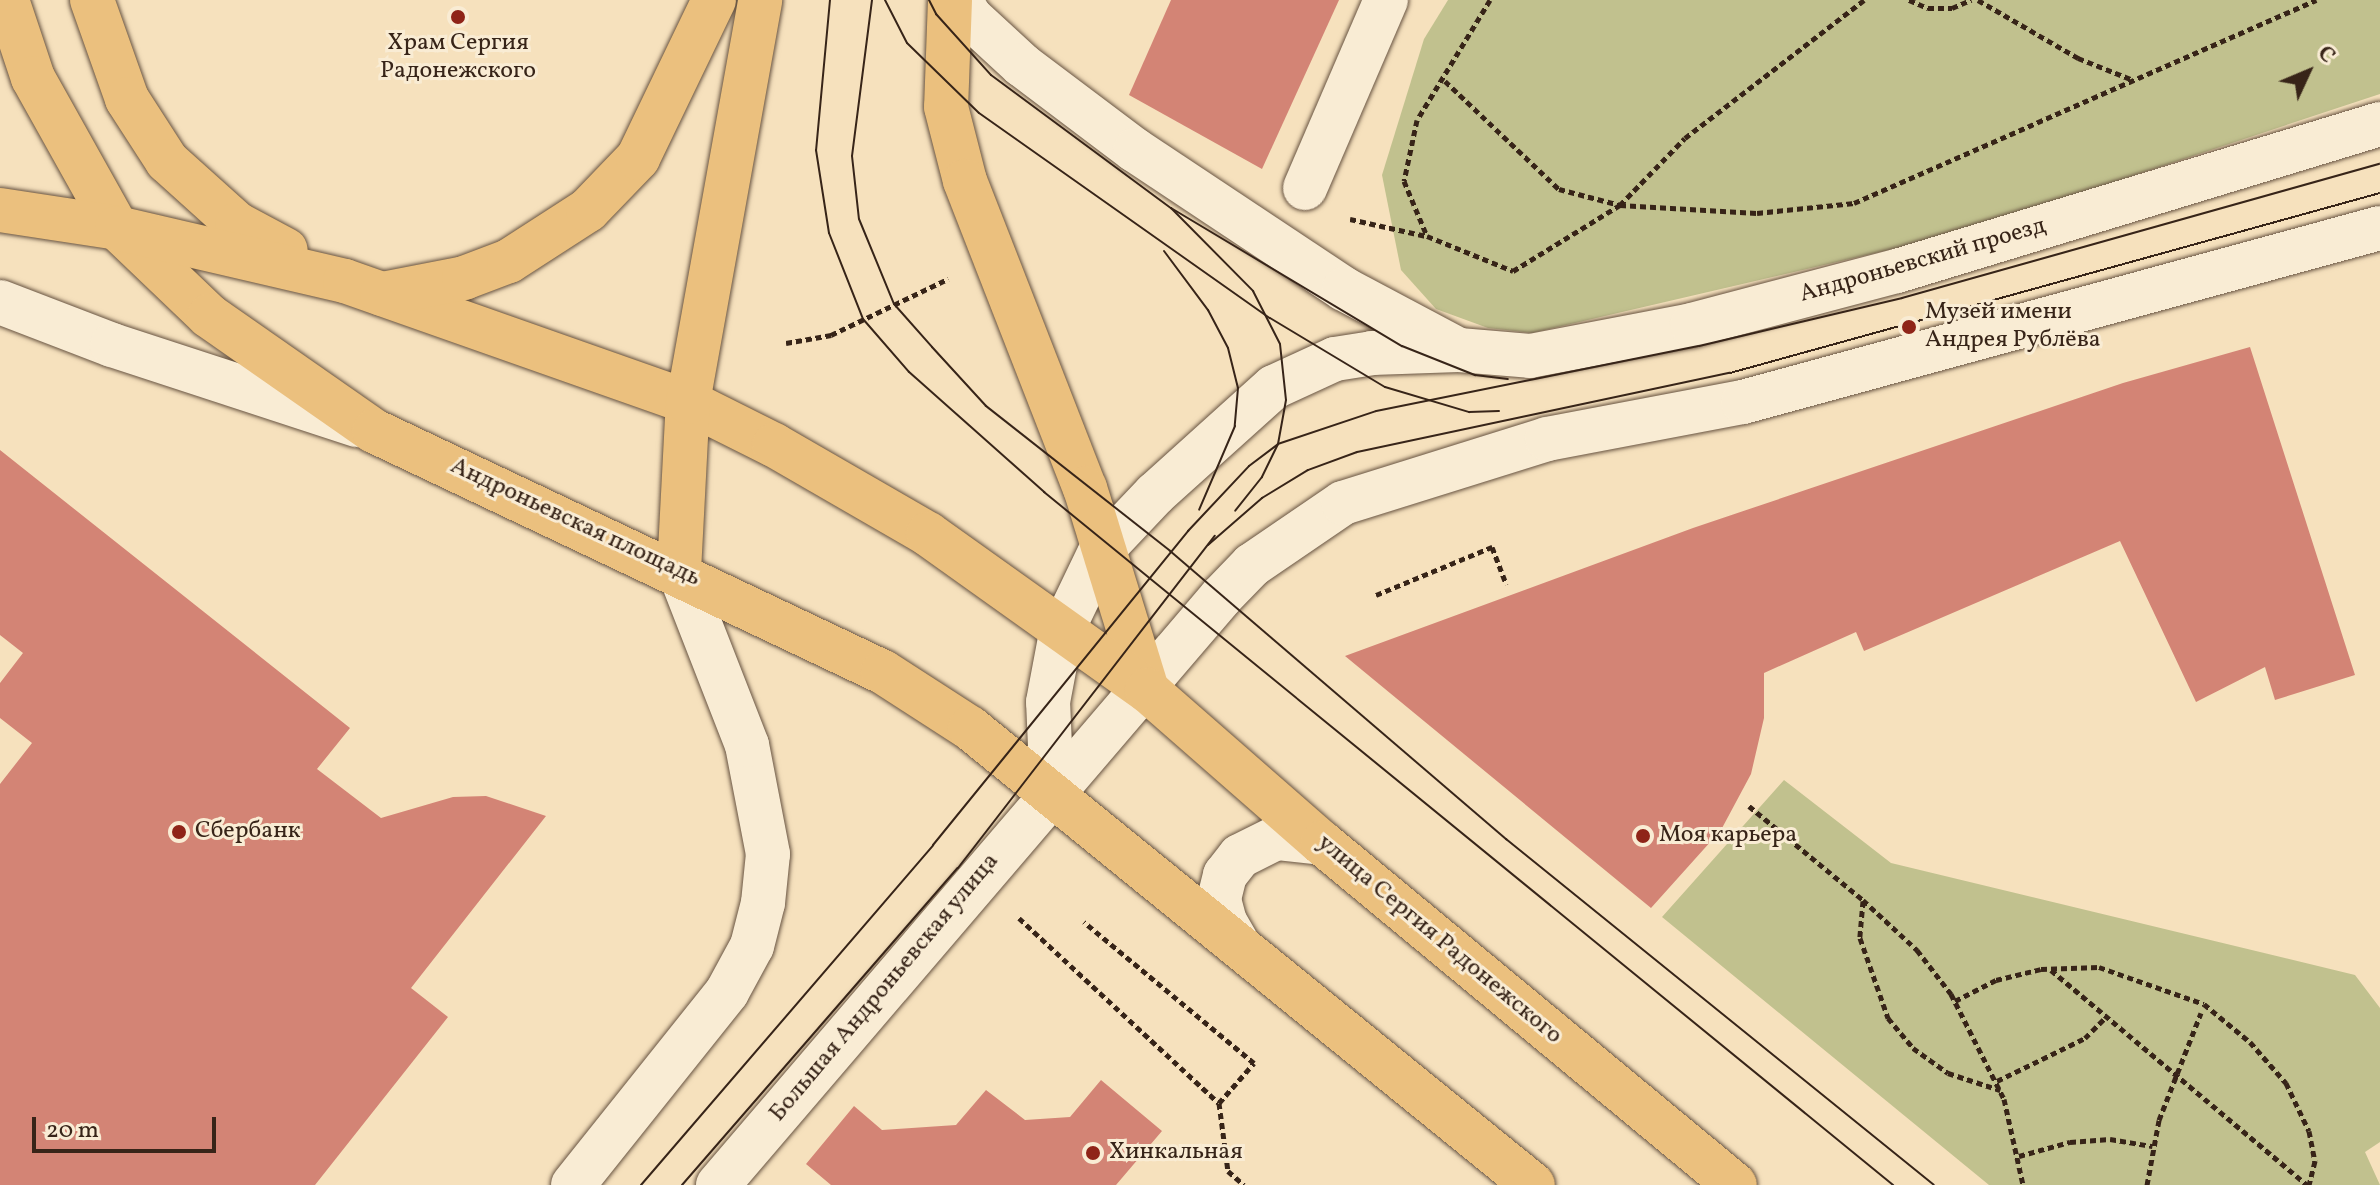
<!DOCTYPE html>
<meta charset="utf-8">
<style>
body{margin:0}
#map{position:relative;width:2380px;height:1185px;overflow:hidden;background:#f6e1bd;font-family:Vollkorn,serif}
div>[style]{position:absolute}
.green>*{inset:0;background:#c1c18e}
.building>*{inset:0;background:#d38475}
.path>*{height:5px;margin-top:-2.5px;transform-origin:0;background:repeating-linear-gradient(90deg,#372418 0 6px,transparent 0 10px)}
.roads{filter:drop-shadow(0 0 2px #675341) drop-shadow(0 0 2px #675341)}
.minor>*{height:44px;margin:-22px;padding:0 22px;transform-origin:22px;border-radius:22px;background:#f9ecd4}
.major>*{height:44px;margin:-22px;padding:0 22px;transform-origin:22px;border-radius:22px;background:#ebc07e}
.tram>*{height:2px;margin:-1px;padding:0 1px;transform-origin:1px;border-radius:1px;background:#372418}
.dots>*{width:22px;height:22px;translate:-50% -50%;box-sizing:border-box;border:4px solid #f9ecd4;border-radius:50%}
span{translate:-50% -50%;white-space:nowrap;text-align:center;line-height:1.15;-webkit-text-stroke:6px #f9ecd4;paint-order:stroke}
.poi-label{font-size:24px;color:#372418}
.left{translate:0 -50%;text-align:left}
.street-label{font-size:24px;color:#372418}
.north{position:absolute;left:2268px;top:32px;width:80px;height:80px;-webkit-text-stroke:6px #f9ecd4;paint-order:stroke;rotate:46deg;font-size:22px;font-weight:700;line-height:32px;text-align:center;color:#372418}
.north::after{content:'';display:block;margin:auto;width:28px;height:36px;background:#372418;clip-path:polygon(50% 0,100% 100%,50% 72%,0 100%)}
.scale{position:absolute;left:32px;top:1117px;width:184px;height:36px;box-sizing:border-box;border:4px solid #372418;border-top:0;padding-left:10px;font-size:24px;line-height:28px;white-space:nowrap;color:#372418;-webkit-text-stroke:6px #f9ecd4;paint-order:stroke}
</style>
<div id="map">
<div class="green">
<div style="clip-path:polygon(1448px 0,2380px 0,2380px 94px,1957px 234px,1532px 333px,1488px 328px,1436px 309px,1401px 270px,1382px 175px,1424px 39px)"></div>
<div style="clip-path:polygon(1784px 780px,1891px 863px,2355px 975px,2380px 1008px,2380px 1142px,2365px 1152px,2380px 1185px,1989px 1185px,1662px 917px)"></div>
</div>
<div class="building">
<div style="clip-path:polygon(1171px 0,1339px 0,1262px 169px,1129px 95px)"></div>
<div style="clip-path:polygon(2250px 347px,2355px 675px,2275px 700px,2265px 667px,2196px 702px,2120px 541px,1864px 651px,1856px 632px,1764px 673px,1764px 718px,1751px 774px,1721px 830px,1651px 908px,1345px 656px,1693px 528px,2123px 383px)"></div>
<div style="clip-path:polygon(0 450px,350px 728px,317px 769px,381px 818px,453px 797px,486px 796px,546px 816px,411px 988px,448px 1017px,315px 1185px,0 1185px,0 784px,32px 743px,0 718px,0 683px,23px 653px,0 635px)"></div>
<div style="clip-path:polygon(1101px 1080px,1162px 1131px,1116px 1185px,831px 1185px,806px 1164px,854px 1106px,882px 1130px,956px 1125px,986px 1090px,1025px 1120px,1070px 1117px)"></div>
</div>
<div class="path">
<div style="left:1490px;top:0;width:140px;rotate:121.3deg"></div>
<div style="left:1417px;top:120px;width:62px;rotate:102deg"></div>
<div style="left:1404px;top:181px;width:60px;rotate:67.3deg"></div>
<div style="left:1427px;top:236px;width:93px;rotate:22.1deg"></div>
<div style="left:1513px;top:271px;width:126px;rotate:-31.7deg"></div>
<div style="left:1620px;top:205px;width:93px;rotate:-45.9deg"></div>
<div style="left:1685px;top:138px;width:226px;rotate:-37.6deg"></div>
<div style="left:1909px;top:0;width:21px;rotate:23deg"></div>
<div style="left:1928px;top:8px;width:24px"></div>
<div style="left:1952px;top:8px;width:21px;rotate:-23deg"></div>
<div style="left:1978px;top:0;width:116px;rotate:30.1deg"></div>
<div style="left:2078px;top:58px;width:59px;rotate:21.8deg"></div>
<div style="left:1445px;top:81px;width:157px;rotate:43.5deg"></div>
<div style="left:1559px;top:189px;width:63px;rotate:14.7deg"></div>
<div style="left:1620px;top:205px;width:137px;rotate:3.3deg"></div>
<div style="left:1757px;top:213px;width:98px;rotate:-5.9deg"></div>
<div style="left:1854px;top:203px;width:505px;rotate:-23.72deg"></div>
<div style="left:1350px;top:219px;width:78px;rotate:12.6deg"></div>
<div style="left:786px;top:343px;width:46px;rotate:-10.1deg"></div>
<div style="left:831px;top:335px;width:130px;rotate:-25.6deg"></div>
<div style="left:1376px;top:595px;width:126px;rotate:-22.5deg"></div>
<div style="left:1492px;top:547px;width:40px;rotate:69deg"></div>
<div style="left:1749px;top:806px;width:148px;rotate:39.5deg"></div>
<div style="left:1863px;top:900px;width:74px;rotate:42.8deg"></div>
<div style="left:1917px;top:950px;width:56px;rotate:52.3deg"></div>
<div style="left:1951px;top:994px;width:118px;rotate:63.2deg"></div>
<div style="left:2004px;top:1099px;width:88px;rotate:77.5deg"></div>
<div style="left:1863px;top:901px;width:37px;rotate:95deg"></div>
<div style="left:1860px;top:938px;width:85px;rotate:70.7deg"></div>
<div style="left:1888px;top:1018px;width:39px;rotate:50deg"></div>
<div style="left:1913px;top:1048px;width:43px;rotate:35.5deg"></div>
<div style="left:1948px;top:1073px;width:55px;rotate:18.1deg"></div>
<div style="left:1019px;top:918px;width:272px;rotate:42.8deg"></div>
<div style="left:1219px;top:1103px;width:53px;rotate:-48.8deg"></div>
<div style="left:1254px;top:1063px;width:221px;rotate:-140.3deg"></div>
<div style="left:2051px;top:970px;width:334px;rotate:40deg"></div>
<div style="left:1955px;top:1001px;width:46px;rotate:-27.1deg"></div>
<div style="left:1996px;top:980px;width:46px;rotate:-13.7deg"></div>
<div style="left:2041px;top:969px;width:58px;rotate:-2deg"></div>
<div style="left:2099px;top:967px;width:111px;rotate:19.4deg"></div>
<div style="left:2204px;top:1004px;width:60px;rotate:39.6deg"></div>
<div style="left:2250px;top:1042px;width:55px;rotate:48.7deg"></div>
<div style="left:2286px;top:1083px;width:53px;rotate:64.4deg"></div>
<div style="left:2309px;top:1131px;width:31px;rotate:79deg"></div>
<div style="left:2315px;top:1161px;width:25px;rotate:104deg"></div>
<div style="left:1997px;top:1081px;width:98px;rotate:-26deg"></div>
<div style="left:2085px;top:1038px;width:30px;rotate:-45deg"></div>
<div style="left:1219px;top:1103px;width:69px;rotate:82.5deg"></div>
<div style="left:1228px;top:1171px;width:21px;rotate:41deg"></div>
<div style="left:2019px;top:1156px;width:53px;rotate:-15.4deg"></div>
<div style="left:2070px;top:1142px;width:40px;rotate:-4.3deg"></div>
<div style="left:2110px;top:1139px;width:43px;rotate:9.5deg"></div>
<div style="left:2147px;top:1185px;width:66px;rotate:-79.5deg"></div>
<div style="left:2159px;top:1120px;width:115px;rotate:-68.6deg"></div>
</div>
<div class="roads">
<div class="minor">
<div style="left:960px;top:0;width:21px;rotate:59deg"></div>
<div style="left:971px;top:18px;width:69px;rotate:42.7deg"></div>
<div style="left:1022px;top:65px;width:141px;rotate:37deg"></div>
<div style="left:1135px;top:150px;width:251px;rotate:33.6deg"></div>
<div style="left:1344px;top:289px;width:128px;rotate:28deg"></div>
<div style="left:1305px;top:188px;width:205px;rotate:-66.7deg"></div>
<div style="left:0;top:302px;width:120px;rotate:21deg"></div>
<div style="left:112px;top:345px;width:258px;rotate:18.1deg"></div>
<div style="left:1052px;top:792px;width:90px;rotate:-92.5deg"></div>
<div style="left:1048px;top:702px;width:70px;rotate:-79.3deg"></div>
<div style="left:1061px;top:633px;width:90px;rotate:-64.3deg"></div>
<div style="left:1100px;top:552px;width:80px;rotate:-46.5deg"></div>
<div style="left:1155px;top:494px;width:160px;rotate:-42deg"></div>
<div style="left:1274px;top:387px;width:67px;rotate:-24.7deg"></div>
<div style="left:1335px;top:359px;width:37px;rotate:-9deg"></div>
<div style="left:1372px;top:353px;width:87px;rotate:-2deg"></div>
<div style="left:1459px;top:350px;width:71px;rotate:4.8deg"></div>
<div style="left:1530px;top:356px;width:165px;rotate:-10.8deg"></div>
<div style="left:1692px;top:325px;width:212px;rotate:-14.8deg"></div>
<div style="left:1897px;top:271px;width:505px;rotate:-16.93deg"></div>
<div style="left:1239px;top:946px;width:28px;rotate:-120deg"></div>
<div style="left:1225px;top:922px;width:24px;rotate:-105deg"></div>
<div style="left:1219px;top:899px;width:25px;rotate:-76deg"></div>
<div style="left:1225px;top:875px;width:24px;rotate:-52deg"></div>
<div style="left:1240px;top:856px;width:40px;rotate:-26.6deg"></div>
<div style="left:1276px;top:838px;width:46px;rotate:6.2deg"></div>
<div style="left:573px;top:1185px;width:247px;rotate:-51.4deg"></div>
<div style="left:727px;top:992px;width:52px;rotate:-61.5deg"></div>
<div style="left:752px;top:946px;width:44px;rotate:-75.7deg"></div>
<div style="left:763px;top:903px;width:49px;rotate:-84.2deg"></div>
<div style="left:768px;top:854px;width:111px;rotate:-100.9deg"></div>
<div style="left:747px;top:745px;width:187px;rotate:-111.3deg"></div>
<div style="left:718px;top:1185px;width:774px;rotate:-49.45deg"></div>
<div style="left:1221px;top:597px;width:45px;rotate:-45.9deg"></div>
<div style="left:1252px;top:565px;width:110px;rotate:-34.3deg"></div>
<div style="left:1343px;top:503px;width:214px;rotate:-17.4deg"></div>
<div style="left:1547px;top:439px;width:199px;rotate:-10.7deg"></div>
<div style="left:1743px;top:402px;width:660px;rotate:-15.28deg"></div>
</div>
<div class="major">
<div style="left:7px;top:0;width:82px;rotate:71.6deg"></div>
<div style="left:33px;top:78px;width:172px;rotate:60.8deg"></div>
<div style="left:117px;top:228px;width:127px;rotate:43.7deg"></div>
<div style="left:209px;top:316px;width:201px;rotate:34.9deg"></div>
<div style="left:374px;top:431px;width:563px;rotate:25.34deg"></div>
<div style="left:883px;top:672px;width:103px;rotate:32.8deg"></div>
<div style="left:970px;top:728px;width:725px;rotate:39.07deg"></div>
<div style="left:92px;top:0;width:105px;rotate:70.5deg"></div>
<div style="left:127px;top:99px;width:74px;rotate:57.2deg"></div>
<div style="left:167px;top:161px;width:94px;rotate:42deg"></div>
<div style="left:237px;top:224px;width:55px;rotate:28deg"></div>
<div style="left:950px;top:0;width:107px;rotate:92.1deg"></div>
<div style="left:946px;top:107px;width:76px;rotate:75.6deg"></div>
<div style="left:965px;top:181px;width:330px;rotate:68.7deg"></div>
<div style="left:1085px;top:488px;width:211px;rotate:72.9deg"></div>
<div style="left:0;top:210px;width:118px;rotate:8.7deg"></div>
<div style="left:117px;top:228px;width:234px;rotate:13.1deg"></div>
<div style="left:345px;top:281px;width:364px;rotate:19.4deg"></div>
<div style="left:688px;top:402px;width:96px;rotate:26.6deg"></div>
<div style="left:774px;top:445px;width:178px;rotate:30deg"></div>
<div style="left:928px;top:534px;width:269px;rotate:35.5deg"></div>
<div style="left:1147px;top:690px;width:232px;rotate:41.2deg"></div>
<div style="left:1322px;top:843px;width:536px;rotate:39.63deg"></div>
<div style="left:382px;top:294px;width:84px;rotate:-11deg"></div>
<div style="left:464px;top:278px;width:48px;rotate:-20.7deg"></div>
<div style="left:509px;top:261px;width:94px;rotate:-32.8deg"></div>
<div style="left:588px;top:210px;width:72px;rotate:-46.1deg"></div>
<div style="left:638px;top:158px;width:175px;rotate:-64.3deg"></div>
<div style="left:679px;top:571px;width:169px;rotate:-87deg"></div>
<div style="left:688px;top:402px;width:408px;rotate:-79.8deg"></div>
</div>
</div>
<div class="tram">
<div style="left:830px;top:0;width:151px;rotate:95.3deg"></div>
<div style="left:816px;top:150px;width:84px;rotate:81.1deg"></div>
<div style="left:829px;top:233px;width:92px;rotate:68.4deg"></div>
<div style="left:863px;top:319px;width:70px;rotate:49deg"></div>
<div style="left:909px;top:372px;width:181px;rotate:41.6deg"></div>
<div style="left:1044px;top:492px;width:1096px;rotate:39.22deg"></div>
<div style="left:872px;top:0;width:157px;rotate:97.3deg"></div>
<div style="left:852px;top:156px;width:63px;rotate:83.7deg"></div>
<div style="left:859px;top:219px;width:92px;rotate:67.6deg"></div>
<div style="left:894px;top:304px;width:57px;rotate:48.5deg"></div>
<div style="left:932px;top:347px;width:80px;rotate:47.5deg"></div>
<div style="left:986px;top:406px;width:234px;rotate:38.2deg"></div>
<div style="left:1170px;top:551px;width:443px;rotate:40.6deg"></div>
<div style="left:1506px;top:839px;width:550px;rotate:38.95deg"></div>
<div style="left:885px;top:0;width:48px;rotate:62.9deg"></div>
<div style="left:907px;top:43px;width:100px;rotate:44.2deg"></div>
<div style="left:979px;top:113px;width:356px;rotate:35.2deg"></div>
<div style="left:1270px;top:318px;width:134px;rotate:31deg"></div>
<div style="left:1385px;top:387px;width:88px;rotate:16.6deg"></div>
<div style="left:1469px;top:412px;width:30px;rotate:-2deg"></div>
<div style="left:929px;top:0;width:16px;rotate:63deg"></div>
<div style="left:936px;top:14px;width:82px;rotate:48deg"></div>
<div style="left:991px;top:75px;width:224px;rotate:36.5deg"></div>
<div style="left:1171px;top:208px;width:269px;rotate:30.9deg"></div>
<div style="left:1402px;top:346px;width:79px;rotate:21.7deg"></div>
<div style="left:1475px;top:375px;width:33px;rotate:7deg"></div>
<div style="left:1171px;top:208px;width:117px;rotate:45.3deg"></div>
<div style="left:1253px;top:291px;width:59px;rotate:63deg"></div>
<div style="left:1280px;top:344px;width:56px;rotate:83.9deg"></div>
<div style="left:1286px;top:400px;width:45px;rotate:100.3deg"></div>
<div style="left:1278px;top:444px;width:37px;rotate:116deg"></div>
<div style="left:1262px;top:477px;width:43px;rotate:128.5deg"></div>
<div style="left:1164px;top:251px;width:74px;rotate:53.3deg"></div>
<div style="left:1208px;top:310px;width:43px;rotate:62.2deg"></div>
<div style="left:1228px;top:348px;width:41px;rotate:76deg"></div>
<div style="left:1238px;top:388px;width:38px;rotate:95deg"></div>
<div style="left:1235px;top:426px;width:91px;rotate:113.2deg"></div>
<div style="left:1208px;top:545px;width:72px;rotate:-41deg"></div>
<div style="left:1262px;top:498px;width:54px;rotate:-31.3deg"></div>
<div style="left:1308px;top:470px;width:52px;rotate:-20.2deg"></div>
<div style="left:1357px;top:452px;width:381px;rotate:-12deg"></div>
<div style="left:1730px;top:373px;width:674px;rotate:-15.48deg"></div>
<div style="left:641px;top:1185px;width:448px;rotate:-49.3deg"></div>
<div style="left:933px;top:845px;width:405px;rotate:-50.9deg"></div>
<div style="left:1188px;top:531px;width:89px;rotate:-46.8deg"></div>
<div style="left:1249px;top:466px;width:36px;rotate:-37deg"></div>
<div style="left:1278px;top:444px;width:103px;rotate:-18.6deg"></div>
<div style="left:1376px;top:411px;width:329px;rotate:-11.4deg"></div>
<div style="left:1699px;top:346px;width:209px;rotate:-13.3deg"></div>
<div style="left:1902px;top:298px;width:496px;rotate:-15.7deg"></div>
<div style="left:682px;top:1185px;width:420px;rotate:-49deg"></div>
<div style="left:958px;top:868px;width:420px;rotate:-52.3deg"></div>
</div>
<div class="dots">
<div style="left:458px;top:17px;background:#8f2418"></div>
<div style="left:1909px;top:327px;background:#8f2418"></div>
<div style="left:179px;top:832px;background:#8f2418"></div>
<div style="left:1643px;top:836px;background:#8f2418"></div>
<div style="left:1093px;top:1153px;background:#8f2418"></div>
</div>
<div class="poi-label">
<span style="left:458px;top:58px">Храм Сергия<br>Радонежского</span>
<span class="left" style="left:1925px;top:327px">Музей имени<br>Андрея Рублёва</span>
<span class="left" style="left:195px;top:832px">Сбербанк</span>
<span class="left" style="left:1659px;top:836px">Моя карьера</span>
<span class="left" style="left:1109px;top:1153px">Хинкальная</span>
</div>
<div class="street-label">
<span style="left:1923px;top:261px;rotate:-16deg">Андроньевский проезд</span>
<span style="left:575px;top:523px;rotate:25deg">Андроньевская площадь</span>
<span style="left:1439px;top:940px;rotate:40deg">улица Сергия Радонежского</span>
<span style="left:885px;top:988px;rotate:-50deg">Большая Андроньевская улица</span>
</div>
<div class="north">С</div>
<div class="scale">20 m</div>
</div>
